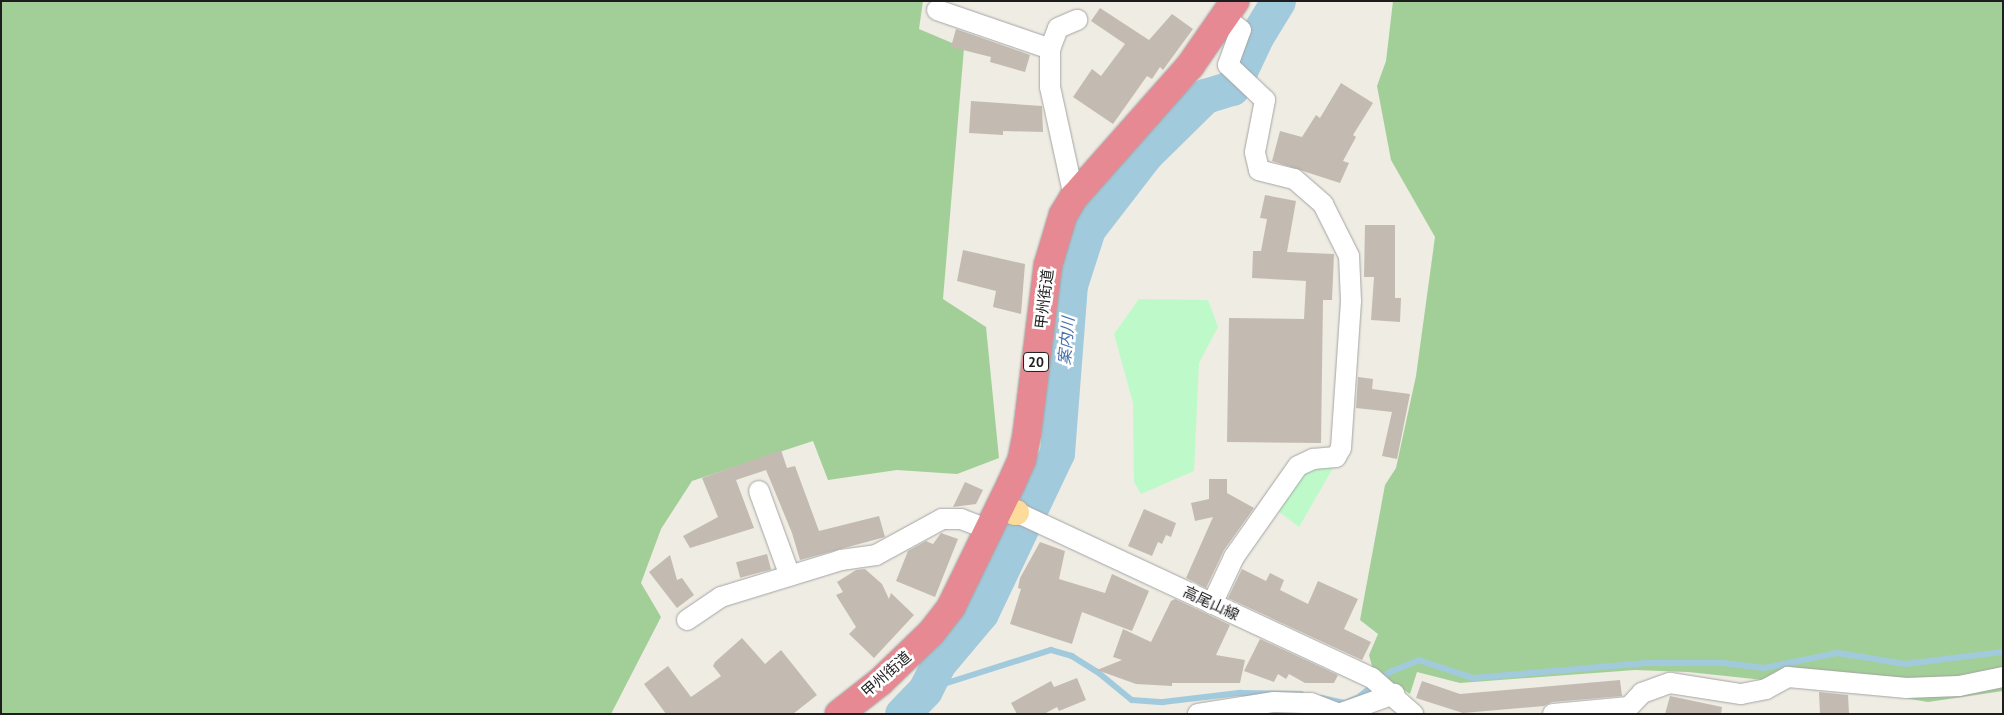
<!DOCTYPE html>
<meta charset="utf-8">
<style>
body{margin:0}
#map{position:relative;width:2004px;height:715px;overflow:hidden;background:#efece3;font-family:"PT Sans","Noto Sans JP",sans-serif}
div>[style]{position:absolute}
.forest>*{inset:0;background:#a2cf97}
.park>*{inset:0;background:#befac9}
.stream>*{height:5.5px;margin:-2.75px;padding:0 2.75px;transform-origin:2.75px;border-radius:2.75px;background:#a2cadd}
.river>*{height:35px;margin:-17.5px;padding:0 17.5px;transform-origin:17.5px;border-radius:17.5px;background:#a2cadd}
.building>*{inset:0;background:#c3bbb2;transform-origin:0 0}
.roads{filter:drop-shadow(0 0 1px #a4a4a4) drop-shadow(0 0 1px #a4a4a4)}
.minor>*{height:20px;margin:-10px;padding:0 10px;transform-origin:10px;border-radius:10px;background:#fff}
.major>*{height:25px;margin:-12.5px;padding:0 12.5px;transform-origin:12.5px;border-radius:12.5px;background:#fddb9a}
.highway>*{height:28px;margin:-14px;padding:0 14px;transform-origin:14px;border-radius:14px;background:#e78992}
span{translate:-50% -50%;white-space:nowrap;text-align:center;line-height:1.15;-webkit-text-stroke:5px #fff;paint-order:stroke}
.shield-label span{padding:1px 4px;background:#fff;border:1px solid;border-radius:4px;-webkit-text-stroke-width:0}
.shield-label{font-size:14px;color:#1d1d1d;font-weight:700}
.street-label{font-size:15px;color:#1d1d1d}
.water-label{font-size:16px;color:#4972ae;font-style:italic}
.frame{position:absolute;inset:0;border:2px solid #1d1d1d;pointer-events:none}
</style>
<div id="map">
<div class="forest">
<div style="clip-path:polygon(1px 1px,923px 1px,919px 29px,964px 48px,943px 299px,986px 327px,999px 458px,957px 474px,897px 470px,828px 480px,813px 441px,692px 481px,661px 529px,641px 583px,661px 617px,611px 714px,1px 714px)"></div>
<div style="clip-path:polygon(1393px 1px,2003px 1px,2003px 691px,1928px 702px,1857px 690px,1688px 672px,1635px 670px,1460px 683px,1417px 672px,1410px 694px,1373px 670px,1369px 655px,1378px 634px,1360px 620px,1385px 485px,1396px 468px,1416px 376px,1435px 237px,1391px 160px,1377px 86px,1386px 61px)"></div>
</div>
<div class="park">
<div style="clip-path:polygon(1139px 299px,1208px 300px,1218px 327px,1199px 363px,1194px 471px,1141px 494px,1134px 482px,1133px 403px,1114px 334px)"></div>
<div style="clip-path:polygon(1323px 466px,1333px 468px,1299px 527px,1274px 508px,1302px 470px)"></div>
</div>
<div class="stream">
<div style="left:925px;top:690px;width:132px;rotate:-17.6deg"></div>
<div style="left:1051px;top:650px;width:22px;rotate:16deg"></div>
<div style="left:1072px;top:656px;width:31px;rotate:32deg"></div>
<div style="left:1098px;top:672px;width:44px;rotate:39.5deg"></div>
<div style="left:1132px;top:700px;width:31px;rotate:4deg"></div>
<div style="left:1163px;top:702px;width:78px;rotate:-6.7deg"></div>
<div style="left:1240px;top:693px;width:61px;rotate:0.9deg"></div>
<div style="left:1322px;top:698px;width:24px;rotate:12deg"></div>
<div style="left:1345px;top:703px;width:15px;rotate:-23deg"></div>
<div style="left:1359px;top:697px;width:40px;rotate:-39deg"></div>
<div style="left:1390px;top:672px;width:31px;rotate:-22deg"></div>
<div style="left:1419px;top:660px;width:57px;rotate:18.4deg"></div>
<div style="left:1473px;top:678px;width:177px;rotate:-4.9deg"></div>
<div style="left:1649px;top:663px;width:75px"></div>
<div style="left:1724px;top:663px;width:40px;rotate:7.1deg"></div>
<div style="left:1764px;top:668px;width:76px;rotate:-11.5deg"></div>
<div style="left:1838px;top:653px;width:68px;rotate:9.3deg"></div>
<div style="left:1905px;top:664px;width:99px;rotate:-7deg"></div>
</div>
<div class="river">
<div style="left:902px;top:714px;width:33px;rotate:-46deg"></div>
<div style="left:925px;top:690px;width:29px;rotate:-63deg"></div>
<div style="left:938px;top:664px;width:67px;rotate:-49.9deg"></div>
<div style="left:981px;top:613px;width:177px;rotate:-64.6deg"></div>
<div style="left:1057px;top:453px;width:169px;rotate:-85.6deg"></div>
<div style="left:1070px;top:285px;width:59px;rotate:-72.2deg"></div>
<div style="left:1088px;top:229px;width:95px;rotate:-52.3deg"></div>
<div style="left:1146px;top:154px;width:83px;rotate:-44.5deg"></div>
<div style="left:1205px;top:96px;width:28px;rotate:-17deg"></div>
<div style="left:1232px;top:88px;width:56px;rotate:-64.8deg"></div>
<div style="left:1256px;top:37px;width:42px;rotate:-58.6deg"></div>
</div>
<div class="building">
<div style="clip-path:polygon(1100px 8px,1149px 40px,1172px 14px,1193px 29px,1163px 70px,1160px 67px,1152px 79px,1147px 76px,1113px 124px,1073px 97px,1092px 69px,1101px 76px,1125px 44px,1091px 21px)"></div>
<div style="clip-path:polygon(956px 29px,1030px 55px,1025px 72px,990px 62px,991px 57px,951px 47px)"></div>
<div style="clip-path:polygon(1341px 83px,1373px 103px,1353px 135px,1356px 137px,1343px 161px,1349px 163px,1340px 183px,1272px 161px,1280px 131px,1302px 137px,1316px 115px,1320px 118px)"></div>
<div style="clip-path:polygon(971px 101px,1042px 106px,1043px 132px,1003px 131px,1003px 135px,969px 133px)"></div>
<div style="clip-path:polygon(1265px 195px,1296px 201px,1287px 252px,1334px 254px,1332px 300px,1323px 300px,1321px 443px,1227px 442px,1229px 318px,1304px 319px,1306px 281px,1252px 278px,1253px 251px,1261px 251px,1267px 219px,1260px 218px)"></div>
<div style="clip-path:polygon(1365px 225px,1395px 225px,1395px 298px,1401px 298px,1400px 322px,1371px 320px,1374px 277px,1364px 277px)"></div>
<div style="clip-path:polygon(963px 250px,1025px 264px,1021px 314px,993px 307px,996px 291px,957px 281px)"></div>
<div style="clip-path:polygon(1358px 377px,1373px 379px,1372px 389px,1410px 394px,1397px 459px,1382px 456px,1392px 412px,1356px 408px)"></div>
<div style="clip-path:polygon(781px 450px,787px 468px,795px 466px,819px 531px,879px 516px,885px 537px,800px 560px,792px 533px,766px 470px,736px 480px,754px 528px,690px 548px,683px 536px,718px 517px,702px 478px)"></div>
<div style="clip-path:polygon(1209px 479px,1227px 479px,1227px 493px,1254px 508px,1224px 550px,1206px 588px,1186px 578px,1213px 517px,1195px 521px,1191px 503px,1209px 499px)"></div>
<div style="clip-path:polygon(965px 482px,983px 490px,976px 504px,953px 507px)"></div>
<div style="clip-path:polygon(1144px 509px,1176px 523px,1171px 537px,1166px 535px,1162px 544px,1158px 542px,1152px 556px,1128px 546px)"></div>
<div style="clip-path:polygon(941px 533px,958px 539px,935px 597px,896px 581px,908px 551px,926px 541px,933px 544px)"></div>
<div style="clip-path:polygon(1040px 542px,1065px 551px,1059px 579px,1105px 593px,1112px 574px,1149px 591px,1132px 631px,1082px 612px,1072px 644px,1010px 624px,1021px 589px,1018px 588px,1020px 578px)"></div>
<div style="left:767px;top:554px;width:16px;height:32px;rotate:75deg"></div>
<div style="clip-path:polygon(670px 555px,677px 580px,682px 578px,694px 595px,677px 608px,649px 572px)"></div>
<div style="clip-path:polygon(865px 569px,882px 584px,889px 599px,891px 593px,914px 615px,874px 658px,849px 634px,856px 627px,836px 595px,843px 592px,837px 582px,856px 570px)"></div>
<div style="clip-path:polygon(1242px 569px,1266px 581px,1270px 573px,1284px 580px,1280px 590px,1308px 604px,1318px 581px,1358px 599px,1344px 629px,1371px 642px,1362px 660px,1228px 598px)"></div>
<div style="clip-path:polygon(1175px 599px,1230px 625px,1216px 655px,1245px 660px,1240px 683px,1172px 683px,1172px 686px,1136px 684px,1097px 670px,1122px 660px,1113px 657px,1123px 629px,1151px 642px,1171px 601px)"></div>
<div style="clip-path:polygon(742px 638px,765px 664px,781px 650px,817px 695px,793px 714px,666px 714px,644px 684px,668px 666px,691px 697px,721px 676px,713px 666px,715px 662px)"></div>
<div style="clip-path:polygon(1260px 639px,1338px 675px,1334px 683px,1305px 683px,1289px 674px,1286px 679px,1278px 674px,1274px 682px,1244px 671px)"></div>
<div style="clip-path:polygon(1077px 678px,1086px 700px,1059px 711px,1057px 707px,1044px 714px,1017px 714px,1011px 703px,1051px 681px,1054px 687px)"></div>
<div style="clip-path:polygon(1620px 680px,1622px 696px,1552px 702px,1544px 706px,1463px 713px,1416px 698px,1422px 681px,1460px 694px)"></div>
<div style="clip-path:polygon(1819px 692px,1848px 695px,1849px 713px,1820px 714px)"></div>
<div style="clip-path:polygon(1670px 696px,1722px 707px,1721px 714px,1665px 714px)"></div>
</div>
<div class="roads">
<div class="minor">
<div style="left:937px;top:10px;width:120px;rotate:19deg"></div>
<div style="left:1074px;top:197px;width:113px;rotate:-102.3deg"></div>
<div style="left:1050px;top:87px;width:38px;rotate:-90deg"></div>
<div style="left:1050px;top:49px;width:22px;rotate:-69deg"></div>
<div style="left:1058px;top:28px;width:21px;rotate:-23deg"></div>
<div style="left:759px;top:491px;width:90px;rotate:70deg"></div>
<div style="left:1016px;top:512px;width:393px;rotate:25deg"></div>
<div style="left:1372px;top:678px;width:55px;rotate:41.3deg"></div>
<div style="left:1212px;top:604px;width:52px;rotate:-64.9deg"></div>
<div style="left:1234px;top:557px;width:111px;rotate:-54.9deg"></div>
<div style="left:1298px;top:466px;width:17px;rotate:-25deg"></div>
<div style="left:1313px;top:459px;width:23px;rotate:-5deg"></div>
<div style="left:1336px;top:457px;width:10px;rotate:-61deg"></div>
<div style="left:1341px;top:448px;width:147px;rotate:-86.1deg"></div>
<div style="left:1351px;top:301px;width:45px;rotate:-92.5deg"></div>
<div style="left:1349px;top:256px;width:58px;rotate:-116.6deg"></div>
<div style="left:1323px;top:204px;width:38px;rotate:-139deg"></div>
<div style="left:1294px;top:179px;width:36px;rotate:-166deg"></div>
<div style="left:1259px;top:170px;width:18px;rotate:-103deg"></div>
<div style="left:1255px;top:152px;width:53px;rotate:-79.1deg"></div>
<div style="left:1265px;top:100px;width:51px;rotate:-136.6deg"></div>
<div style="left:1228px;top:65px;width:37px;rotate:-70deg"></div>
<div style="left:1241px;top:30px;width:21px;rotate:-143deg"></div>
<div style="left:687px;top:620px;width:41px;rotate:-34.1deg"></div>
<div style="left:721px;top:597px;width:126px;rotate:-17.1deg"></div>
<div style="left:841px;top:560px;width:35px;rotate:-8deg"></div>
<div style="left:876px;top:555px;width:75px;rotate:-28.6deg"></div>
<div style="left:942px;top:519px;width:19px"></div>
<div style="left:961px;top:519px;width:30px;rotate:21deg"></div>
<div style="left:1198px;top:714px;width:77px;rotate:-9deg"></div>
<div style="left:1274px;top:702px;width:37px;rotate:2deg"></div>
<div style="left:1311px;top:703px;width:30px;rotate:21deg"></div>
<div style="left:1339px;top:714px;width:59px;rotate:-20deg"></div>
<div style="left:1553px;top:714px;width:76px;rotate:-5.3deg"></div>
<div style="left:1629px;top:707px;width:19px;rotate:-47deg"></div>
<div style="left:1642px;top:693px;width:30px;rotate:-20deg"></div>
<div style="left:1670px;top:683px;width:72px;rotate:8.8deg"></div>
<div style="left:1741px;top:694px;width:25px;rotate:-11deg"></div>
<div style="left:1766px;top:689px;width:25px;rotate:-29deg"></div>
<div style="left:1788px;top:677px;width:119px;rotate:5.3deg"></div>
<div style="left:1906px;top:688px;width:53px;rotate:-2.2deg"></div>
<div style="left:1959px;top:686px;width:45px;rotate:-11.6deg"></div>
</div>
<div class="major">
<div style="left:1014px;top:512px;width:2px"></div>
</div>
<div class="highway">
<div style="left:839px;top:714px;width:52px;rotate:-38deg"></div>
<div style="left:880px;top:682px;width:71px;rotate:-43.9deg"></div>
<div style="left:931px;top:633px;width:33px;rotate:-52deg"></div>
<div style="left:951px;top:607px;width:137px;rotate:-64deg"></div>
<div style="left:1011px;top:484px;width:27px;rotate:-66deg"></div>
<div style="left:1022px;top:459px;width:26px;rotate:-79deg"></div>
<div style="left:1027px;top:433px;width:169px;rotate:-82.9deg"></div>
<div style="left:1048px;top:265px;width:52px;rotate:-73.3deg"></div>
<div style="left:1063px;top:215px;width:21px;rotate:-59deg"></div>
<div style="left:1074px;top:197px;width:175px;rotate:-48.5deg"></div>
<div style="left:1190px;top:66px;width:79px;rotate:-55.3deg"></div>
</div>
</div>
<div class="shield-label">
<span style="left:1036px;top:362px">20</span>
</div>
<div class="street-label">
<span style="left:1044px;top:299px;rotate:-83deg">甲州街道</span>
<span style="left:1211px;top:603px;rotate:25deg">高尾山線</span>
<span style="left:886px;top:674px;rotate:-41deg">甲州街道</span>
</div>
<div class="water-label">
<span style="left:1066px;top:341px;rotate:-85deg">案内川</span>
</div>
<div class="frame"></div>
</div>
